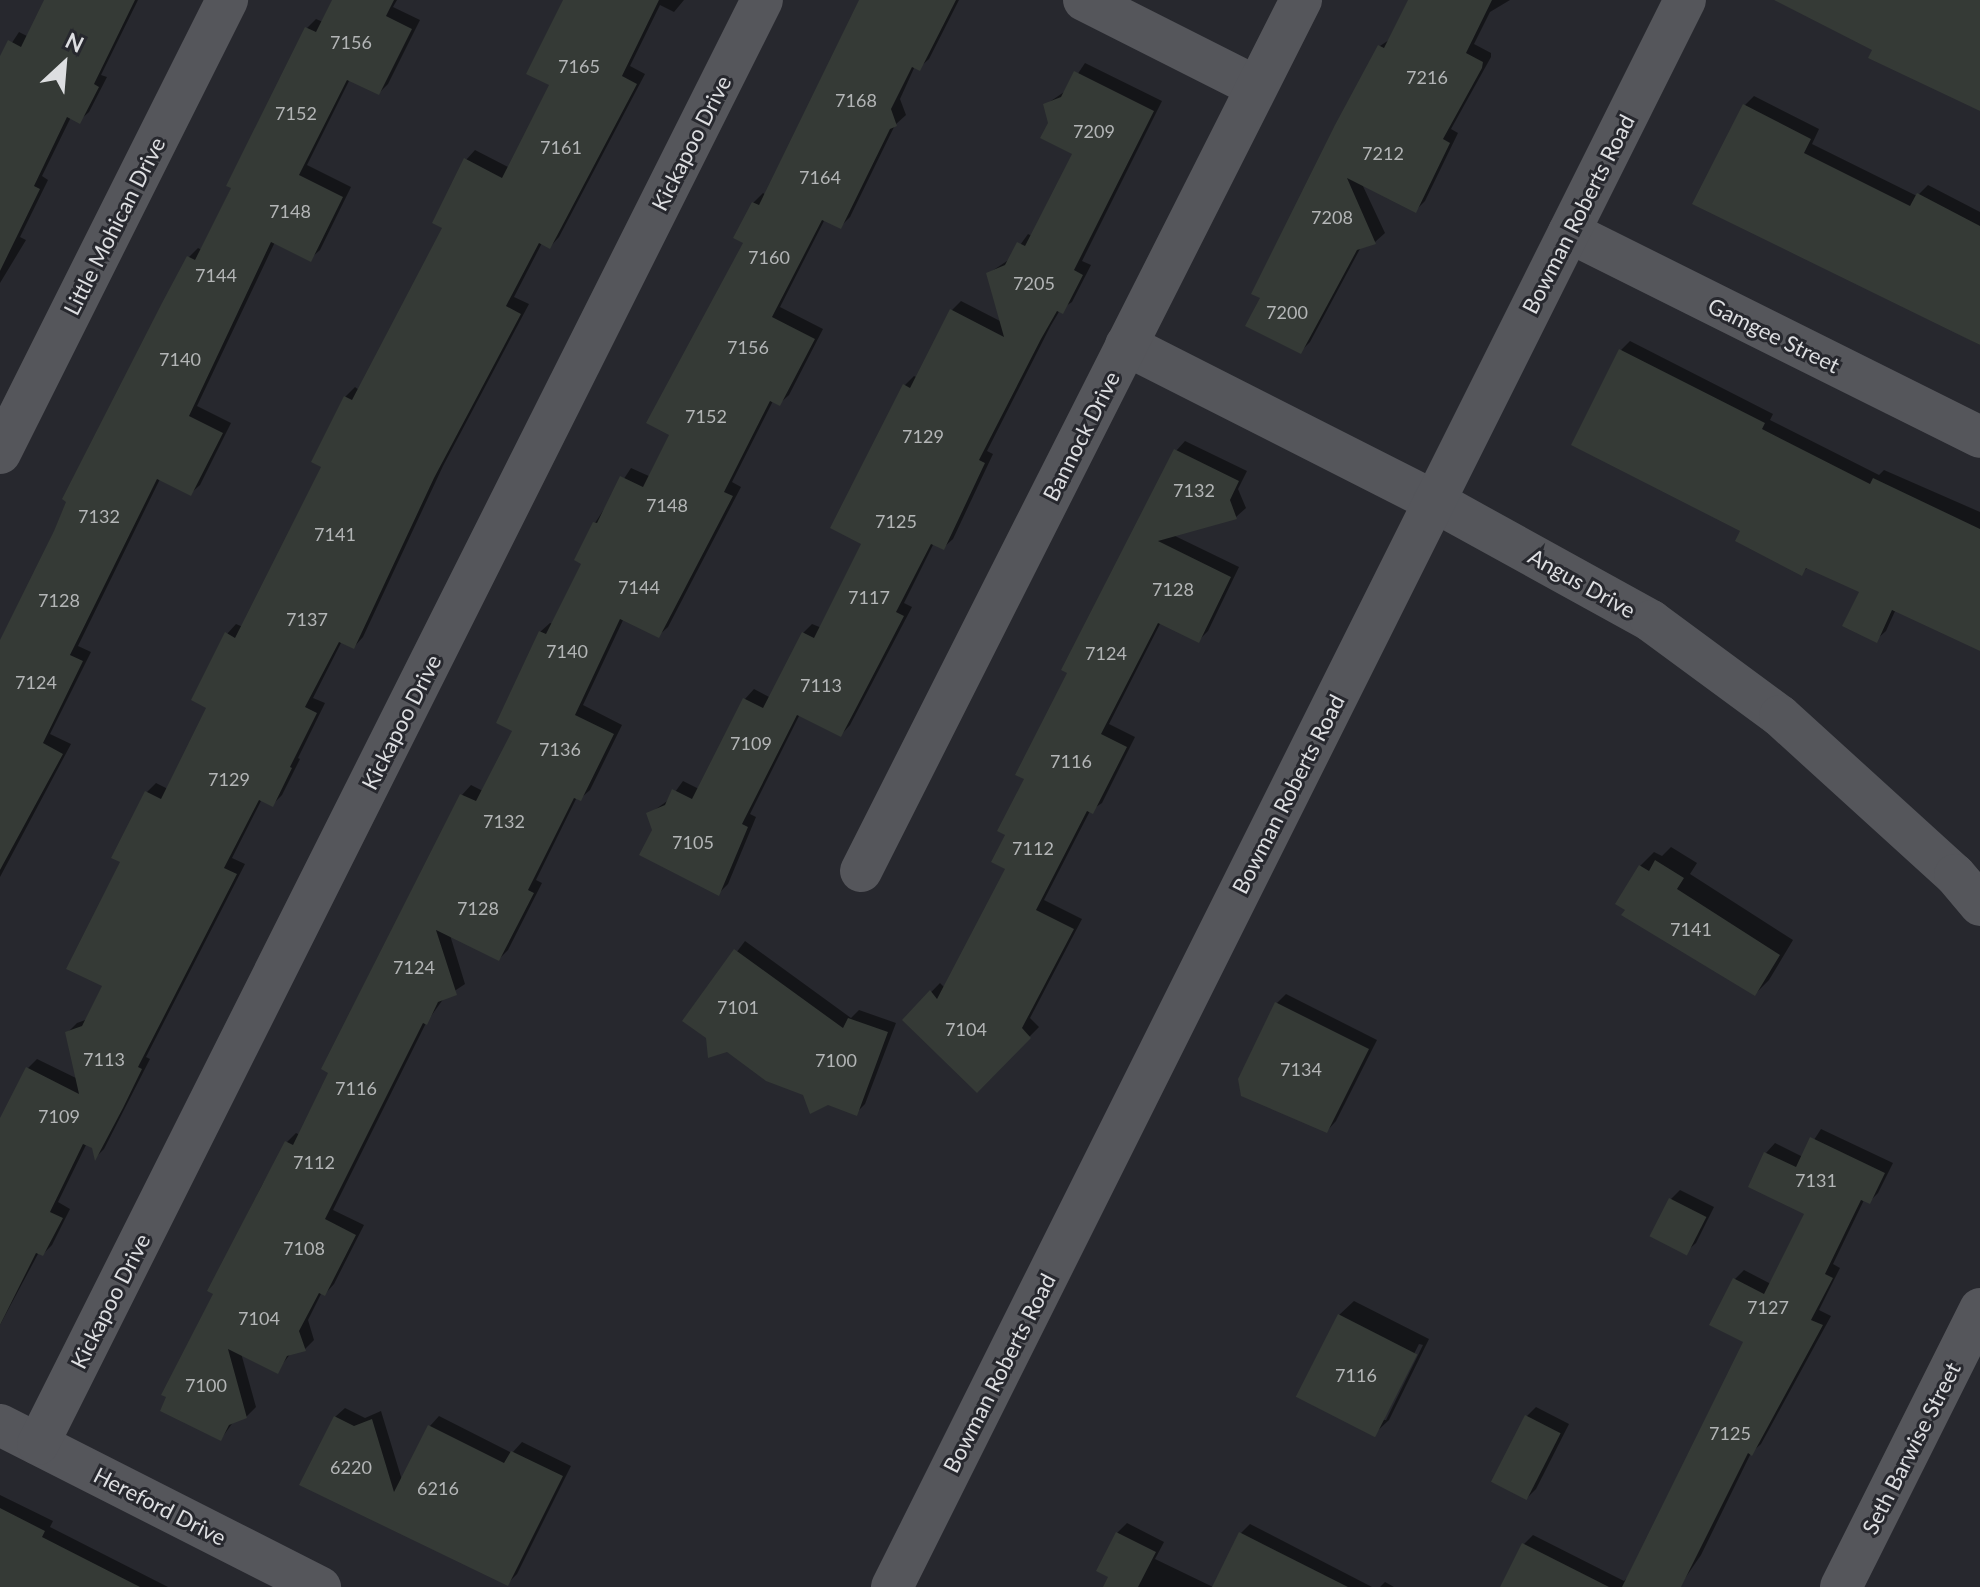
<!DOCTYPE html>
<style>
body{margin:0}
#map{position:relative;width:1980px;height:1587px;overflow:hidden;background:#27282e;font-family:Lato,sans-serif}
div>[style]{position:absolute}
.shadow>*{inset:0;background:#0007}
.building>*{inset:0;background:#353a36;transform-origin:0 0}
.minor>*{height:42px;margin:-21px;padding:0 21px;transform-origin:21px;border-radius:21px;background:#55565b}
span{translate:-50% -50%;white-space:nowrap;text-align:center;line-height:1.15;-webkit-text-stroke:6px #27282e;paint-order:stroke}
.number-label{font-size:18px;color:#b3b5b6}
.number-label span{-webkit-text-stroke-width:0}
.street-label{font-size:22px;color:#dddee1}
.north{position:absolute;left:24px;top:24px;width:80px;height:80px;-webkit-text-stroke:6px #27282e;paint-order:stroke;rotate:26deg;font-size:22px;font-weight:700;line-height:32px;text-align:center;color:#dddee1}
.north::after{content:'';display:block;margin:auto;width:28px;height:36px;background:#dddee1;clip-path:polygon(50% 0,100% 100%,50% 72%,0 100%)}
</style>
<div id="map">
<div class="shadow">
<div style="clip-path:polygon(47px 0,138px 0,101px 75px,107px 77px,89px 112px,79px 121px,71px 117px,42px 176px,48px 180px,20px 237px,26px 240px,0 283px,0 61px,19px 32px,29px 37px)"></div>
<div style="clip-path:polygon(334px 0,397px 0,393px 7px,420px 20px,388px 84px,379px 93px,350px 79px,307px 165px,351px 187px,320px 250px,310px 259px,275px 242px,197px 406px,231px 423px,200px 485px,190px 494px,160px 479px,78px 646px,91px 652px,50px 734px,71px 744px,0 877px,0 645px,189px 257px,198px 248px,202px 250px,307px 28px,316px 19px,323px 22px)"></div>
<div style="clip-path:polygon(564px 0,684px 0,674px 12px,660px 5px,630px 66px,645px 74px,559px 237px,550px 247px,542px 243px,514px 297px,529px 304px,443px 466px,363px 637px,354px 647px,342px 641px,313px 698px,325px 703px,298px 758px,300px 759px,282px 795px,273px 804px,262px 799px,232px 858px,245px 864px,146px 1057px,150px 1059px,104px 1149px,96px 1157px,93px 1146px,87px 1143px,58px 1202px,70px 1209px,52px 1245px,43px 1254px,39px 1252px,0 1325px,0 1123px,28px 1068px,37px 1059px,78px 1079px,67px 1033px,77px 1023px,88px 1019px,104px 986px,123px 861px,147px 792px,156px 783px,168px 789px,209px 707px,227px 634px,236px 624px,243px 627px,324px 466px,345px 397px,355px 387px,359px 390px,445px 228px,466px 160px,475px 150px,510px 168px,552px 84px)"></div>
<div style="clip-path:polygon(860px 0,959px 0,929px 59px,919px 68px,915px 66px,900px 99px,906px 115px,895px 125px,850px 217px,840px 227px,825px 219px,780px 307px,823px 329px,789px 395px,779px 404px,773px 401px,732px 482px,741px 487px,668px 627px,658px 636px,624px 618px,583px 705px,622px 725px,590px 790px,580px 799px,577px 797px,536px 880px,542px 883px,508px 950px,499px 959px,450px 935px,465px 984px,444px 998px,426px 1023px,333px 1210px,364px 1225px,334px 1284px,325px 1294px,322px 1292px,308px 1320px,314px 1340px,305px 1349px,291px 1353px,277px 1371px,241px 1353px,256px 1407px,246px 1417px,234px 1421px,221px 1439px,215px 1293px,210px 1290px,261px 1187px,287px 1142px,296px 1133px,300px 1135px,462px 795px,471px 785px,483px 791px,515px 730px,540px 632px,550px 623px,553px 624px,583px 563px,595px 523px,631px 468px,651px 477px,672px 434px,746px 242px,753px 203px,763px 193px,766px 195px)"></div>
<div style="clip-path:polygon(1410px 0,1510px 0,1490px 12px,1474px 44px,1491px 53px,1491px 57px,1451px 129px,1458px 133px,1425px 201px,1416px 210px,1362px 184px,1385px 233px,1375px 242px,1361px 247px,1310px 342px,1301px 351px,1380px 46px,1392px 38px)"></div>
<div style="clip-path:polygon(1085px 63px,1162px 101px,1082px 261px,1091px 265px,1072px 302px,1060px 310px,1050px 327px,987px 451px,993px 454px,953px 539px,943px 548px,934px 543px,904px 603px,912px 607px,850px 725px,841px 735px,800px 714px,750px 814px,756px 817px,728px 884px,719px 893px,654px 830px,649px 814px,670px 799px,683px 781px,699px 789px,745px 699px,754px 689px,771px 698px,803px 633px,812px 624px,822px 628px,864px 544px,905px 385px,914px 376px,918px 378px,952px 310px,961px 301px,1002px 322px,989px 273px,1010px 259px,1028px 234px,1032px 236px,1074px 153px,1050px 124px,1045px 105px,1067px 90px)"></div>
<div style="clip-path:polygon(1754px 96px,1819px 129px,1812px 144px,1917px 196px,1928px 185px,1980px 212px,1980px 345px,1851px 277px,1745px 105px)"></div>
<div style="clip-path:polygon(1630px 341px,1773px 414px,1770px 420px,1879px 475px,1884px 470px,1980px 512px,1980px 648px,1896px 609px,1886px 631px,1876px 640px,1862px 591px,1809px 566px,1802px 573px,1742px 530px,1621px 350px)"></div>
<div style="clip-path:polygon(1185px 441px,1247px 471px,1238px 489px,1246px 508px,1236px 517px,1173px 535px,1239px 567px,1208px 631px,1198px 641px,1161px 622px,1109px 724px,1135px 737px,1102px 803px,1090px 811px,1044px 900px,1082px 919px,1030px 1018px,1039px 1027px,977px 1090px,904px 1020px,940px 983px,945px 988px,1007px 868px,1008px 834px,1027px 778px,1176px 451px)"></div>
<div style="clip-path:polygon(1671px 847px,1697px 863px,1690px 874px,1793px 940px,1769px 980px,1755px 994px,1640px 866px,1654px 852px,1662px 856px)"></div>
<div style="clip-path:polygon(745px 941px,851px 1018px,859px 1010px,896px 1023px,865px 1104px,856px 1113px,805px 1094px,685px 1021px)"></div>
<div style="clip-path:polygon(1286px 994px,1377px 1040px,1336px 1121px,1327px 1131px,1277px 1003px)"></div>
<div style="clip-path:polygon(1821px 1129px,1893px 1163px,1878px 1193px,1869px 1202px,1864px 1200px,1833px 1264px,1840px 1268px,1819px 1310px,1831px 1316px,1761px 1444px,1751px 1453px,1701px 1555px,1679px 1587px,1502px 1587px,1523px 1545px,1533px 1535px,1624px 1581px,1627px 1578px,1745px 1341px,1735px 1279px,1744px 1270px,1771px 1284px,1807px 1213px,1750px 1186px,1766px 1153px,1775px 1143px,1803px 1157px)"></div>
<div style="clip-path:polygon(1680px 1190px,1714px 1207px,1696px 1243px,1686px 1252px,1671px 1199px)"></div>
<div style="clip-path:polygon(evenodd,1354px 1301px,1429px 1339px,1389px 1420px,1374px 1434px,1339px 1315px,1354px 1301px,1419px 1344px,1423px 1345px,1386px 1420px,1381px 1420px,1419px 1344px)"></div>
<div style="clip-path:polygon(1536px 1407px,1569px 1424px,1536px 1489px,1527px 1498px,1527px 1416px)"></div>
<div style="clip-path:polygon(345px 1408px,365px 1418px,381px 1411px,402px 1480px,430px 1426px,439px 1416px,512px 1453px,522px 1442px,571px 1466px,517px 1574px,508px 1583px,302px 1484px,335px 1417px)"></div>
<div style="clip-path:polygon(0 1495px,53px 1521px,50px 1527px,168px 1587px,0 1587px)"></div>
<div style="clip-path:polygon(1127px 1523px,1164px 1542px,1155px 1559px,1213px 1587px,1105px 1587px,1111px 1576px,1117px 1533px)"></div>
<div style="clip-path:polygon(1250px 1524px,1372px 1587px,1228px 1587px,1241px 1533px)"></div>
<div style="clip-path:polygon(1385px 1582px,1394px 1587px,1380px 1587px)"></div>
</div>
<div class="building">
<div style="clip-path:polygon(44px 0,135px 0,94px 84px,99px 87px,80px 124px,67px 117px,34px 186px,40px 189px,0 271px,0 56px,8px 40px,21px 47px)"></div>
<div style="clip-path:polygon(332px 0,394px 0,386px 16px,412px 29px,379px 95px,347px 80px,299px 175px,343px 197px,311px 262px,271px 242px,189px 416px,223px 433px,191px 496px,157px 479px,70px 655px,83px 661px,43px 743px,63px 754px,0 870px,0 640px,54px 531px,66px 502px,62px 499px,162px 303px,187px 256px,195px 260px,231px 188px,226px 186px,305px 27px,316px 32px)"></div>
<div style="clip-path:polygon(563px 0,659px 0,622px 76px,637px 84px,550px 249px,539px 243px,506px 306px,521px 314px,434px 478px,354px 649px,339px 642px,305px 707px,317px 713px,290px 767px,292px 768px,273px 807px,259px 800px,224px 868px,237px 874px,138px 1067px,142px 1069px,123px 1108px,95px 1161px,92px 1148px,83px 1144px,50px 1212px,63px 1218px,43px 1256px,36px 1253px,0 1325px,0 1118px,26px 1067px,79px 1094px,65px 1032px,82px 1026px,102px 986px,66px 969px,120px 862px,111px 858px,145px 791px,161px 799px,206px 708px,191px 700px,225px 632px,235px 638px,321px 467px,311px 462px,344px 396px,352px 400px,442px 228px,432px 223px,464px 158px,502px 178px,549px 85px,526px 74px)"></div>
<div style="clip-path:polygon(859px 0,956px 0,920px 71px,912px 67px,891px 109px,897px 126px,890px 129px,841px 229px,822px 220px,772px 317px,815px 339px,780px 406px,770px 401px,724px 492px,733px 496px,659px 638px,620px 619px,575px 715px,614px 734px,581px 801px,574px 798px,528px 890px,534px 893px,499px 961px,436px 930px,457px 995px,438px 1002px,427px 1025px,423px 1023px,325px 1219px,356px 1235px,325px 1296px,319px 1293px,299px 1331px,306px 1351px,287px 1356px,278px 1374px,228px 1349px,247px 1418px,229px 1425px,221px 1441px,160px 1411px,166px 1397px,161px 1395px,213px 1294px,207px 1291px,285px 1141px,293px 1145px,328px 1073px,321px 1069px,460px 794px,476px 801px,512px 731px,496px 723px,539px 631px,546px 634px,581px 564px,574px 560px,593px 522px,597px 523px,620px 476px,643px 487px,669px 435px,646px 423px,743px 243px,733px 238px,752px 202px,759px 205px)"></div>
<div style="clip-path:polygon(1408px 0,1492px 0,1466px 53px,1483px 62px,1482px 68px,1443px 139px,1450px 143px,1416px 213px,1347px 178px,1376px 244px,1357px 250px,1301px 354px,1245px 326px,1260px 298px,1251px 294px,1335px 125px,1378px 45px,1384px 48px)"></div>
<div style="clip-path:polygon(1774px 0,1980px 0,1980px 111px,1868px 58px,1872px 50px)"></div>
<div style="clip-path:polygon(1074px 71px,1154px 111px,1074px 270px,1083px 275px,1063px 314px,1057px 311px,1041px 339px,979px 460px,985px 463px,944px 550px,931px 544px,896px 612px,904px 616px,841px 737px,797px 715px,742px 824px,748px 827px,719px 896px,639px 855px,652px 830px,646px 813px,665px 805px,672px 789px,692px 799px,743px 698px,763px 708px,802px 632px,814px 638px,861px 544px,830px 528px,903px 384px,910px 388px,950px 309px,1004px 337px,986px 273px,1005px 265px,1017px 242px,1025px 246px,1072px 154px,1040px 138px,1048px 123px,1043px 104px,1061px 97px)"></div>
<div style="clip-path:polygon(1743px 104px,1811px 139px,1804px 153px,1910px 206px,1917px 193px,1980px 226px,1980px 345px,1692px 204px)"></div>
<div style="clip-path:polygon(1619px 349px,1765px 423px,1762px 429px,1870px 484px,1873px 478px,1980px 529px,1980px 651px,1892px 610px,1877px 643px,1842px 626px,1859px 592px,1806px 568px,1802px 576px,1735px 541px,1740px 531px,1571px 445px)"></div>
<div style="clip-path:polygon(1174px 449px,1239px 481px,1230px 500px,1237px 519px,1158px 541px,1231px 577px,1199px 643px,1158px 623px,1101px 734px,1127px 747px,1093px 814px,1087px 811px,1036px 910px,1074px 929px,1022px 1028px,1031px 1038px,977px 1093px,902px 1020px,930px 990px,937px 999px,1005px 869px,991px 862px,1005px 835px,997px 831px,1024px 779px,1015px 775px,1067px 673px,1061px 670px)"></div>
<div style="clip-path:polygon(1655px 860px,1684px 878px,1677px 889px,1780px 955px,1755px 996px,1621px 915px,1625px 910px,1615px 904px,1639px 865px,1649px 871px)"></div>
<div style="clip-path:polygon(734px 949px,843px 1028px,848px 1018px,888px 1032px,857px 1116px,828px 1105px,810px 1114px,803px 1095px,766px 1081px,727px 1052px,708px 1058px,706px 1038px,682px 1021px)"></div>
<div style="clip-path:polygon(1275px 1002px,1369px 1049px,1327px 1133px,1241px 1096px,1238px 1079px)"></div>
<div style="clip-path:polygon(1810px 1137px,1885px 1173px,1870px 1204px,1861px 1200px,1825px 1274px,1833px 1278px,1811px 1320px,1823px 1325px,1752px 1456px,1748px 1453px,1681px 1587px,1622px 1587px,1743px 1342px,1709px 1325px,1733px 1278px,1764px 1294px,1804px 1214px,1748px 1187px,1764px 1152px,1796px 1167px)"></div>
<div style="left:1669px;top:1198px;width:42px;height:43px;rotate:27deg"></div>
<div style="left:1338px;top:1314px;width:89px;height:93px;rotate:27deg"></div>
<div style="left:1525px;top:1415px;width:40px;height:75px;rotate:27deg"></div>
<div style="clip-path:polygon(334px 1416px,354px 1426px,372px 1419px,394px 1492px,428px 1425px,504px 1463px,511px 1451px,563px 1476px,508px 1586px,299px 1485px)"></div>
<div style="clip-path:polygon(0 1508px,45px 1531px,42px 1537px,140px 1587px,0 1587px)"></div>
<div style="clip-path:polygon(1116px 1532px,1156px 1552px,1138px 1587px,1103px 1587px,1108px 1577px,1096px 1571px)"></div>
<div style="clip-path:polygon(1239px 1532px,1348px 1587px,1212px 1587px)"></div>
<div style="clip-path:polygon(1522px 1543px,1609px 1587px,1500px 1587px)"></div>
</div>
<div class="minor">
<div style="left:1084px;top:0;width:193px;rotate:26.8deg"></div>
<div style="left:1569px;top:232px;width:459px;rotate:26.5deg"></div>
<div style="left:1126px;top:345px;width:345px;rotate:26.9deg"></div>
<div style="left:1434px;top:501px;width:248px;rotate:28.9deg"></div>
<div style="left:1651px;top:621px;width:160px;rotate:36.4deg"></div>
<div style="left:1780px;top:716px;width:236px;rotate:42.3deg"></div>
<div style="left:1955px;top:875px;width:39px;rotate:50deg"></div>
<div style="left:0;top:453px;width:507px;rotate:-63.38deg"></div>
<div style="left:861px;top:871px;width:976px;rotate:-63.2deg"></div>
<div style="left:0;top:1425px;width:359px;rotate:26.9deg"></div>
<div style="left:38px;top:1444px;width:1615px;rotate:-63.37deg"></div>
<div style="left:892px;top:1587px;width:1774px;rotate:-63.45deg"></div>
<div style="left:1841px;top:1587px;width:311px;rotate:-63.4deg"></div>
</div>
<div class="number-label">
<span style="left:351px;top:42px">7156</span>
<span style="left:579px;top:66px">7165</span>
<span style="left:1427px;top:77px">7216</span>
<span style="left:856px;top:100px">7168</span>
<span style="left:296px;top:113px">7152</span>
<span style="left:1094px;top:131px">7209</span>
<span style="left:561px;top:147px">7161</span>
<span style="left:1383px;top:153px">7212</span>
<span style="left:820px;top:177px">7164</span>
<span style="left:290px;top:211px">7148</span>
<span style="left:1332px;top:217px">7208</span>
<span style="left:769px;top:257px">7160</span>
<span style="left:216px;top:275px">7144</span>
<span style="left:1034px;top:283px">7205</span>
<span style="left:1287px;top:312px">7200</span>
<span style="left:748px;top:347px">7156</span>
<span style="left:180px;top:359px">7140</span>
<span style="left:706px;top:416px">7152</span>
<span style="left:923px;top:436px">7129</span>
<span style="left:1194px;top:490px">7132</span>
<span style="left:667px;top:505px">7148</span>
<span style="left:99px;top:516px">7132</span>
<span style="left:896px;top:521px">7125</span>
<span style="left:335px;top:534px">7141</span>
<span style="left:639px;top:587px">7144</span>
<span style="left:1173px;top:589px">7128</span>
<span style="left:869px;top:597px">7117</span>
<span style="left:59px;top:600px">7128</span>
<span style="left:307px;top:619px">7137</span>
<span style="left:567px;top:651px">7140</span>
<span style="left:1106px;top:653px">7124</span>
<span style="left:36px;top:682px">7124</span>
<span style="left:821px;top:685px">7113</span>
<span style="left:751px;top:743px">7109</span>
<span style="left:560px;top:749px">7136</span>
<span style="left:1071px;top:761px">7116</span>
<span style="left:229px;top:779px">7129</span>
<span style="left:504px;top:821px">7132</span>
<span style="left:693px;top:842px">7105</span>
<span style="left:1033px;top:848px">7112</span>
<span style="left:478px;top:908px">7128</span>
<span style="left:1691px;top:929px">7141</span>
<span style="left:414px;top:967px">7124</span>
<span style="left:738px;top:1007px">7101</span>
<span style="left:966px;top:1029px">7104</span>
<span style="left:104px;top:1059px">7113</span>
<span style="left:836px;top:1060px">7100</span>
<span style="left:1301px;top:1069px">7134</span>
<span style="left:356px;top:1088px">7116</span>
<span style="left:59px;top:1116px">7109</span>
<span style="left:314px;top:1162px">7112</span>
<span style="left:1816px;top:1180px">7131</span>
<span style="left:304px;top:1248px">7108</span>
<span style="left:1768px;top:1307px">7127</span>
<span style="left:259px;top:1318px">7104</span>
<span style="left:1356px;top:1375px">7116</span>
<span style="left:206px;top:1385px">7100</span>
<span style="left:1730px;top:1433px">7125</span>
<span style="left:351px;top:1467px">6220</span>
<span style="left:438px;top:1488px">6216</span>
</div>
<div class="street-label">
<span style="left:691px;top:143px;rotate:-63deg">Kickapoo Drive</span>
<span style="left:1578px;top:214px;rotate:-63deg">Bowman Roberts Road</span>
<span style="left:114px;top:226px;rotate:-63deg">Little Mohican Drive</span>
<span style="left:1774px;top:335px;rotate:26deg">Gamgee Street</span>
<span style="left:1081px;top:436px;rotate:-63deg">Bannock Drive</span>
<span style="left:1582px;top:583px;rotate:29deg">Angus Drive</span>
<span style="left:401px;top:722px;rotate:-63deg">Kickapoo Drive</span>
<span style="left:1288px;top:794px;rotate:-63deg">Bowman Roberts Road</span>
<span style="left:110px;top:1301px;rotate:-63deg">Kickapoo Drive</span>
<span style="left:999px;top:1373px;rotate:-63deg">Bowman Roberts Road</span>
<span style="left:1911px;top:1448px;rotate:-63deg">Seth Barwise Street</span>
<span style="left:160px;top:1506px;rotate:27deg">Hereford Drive</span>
</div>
<div class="north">N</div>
</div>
